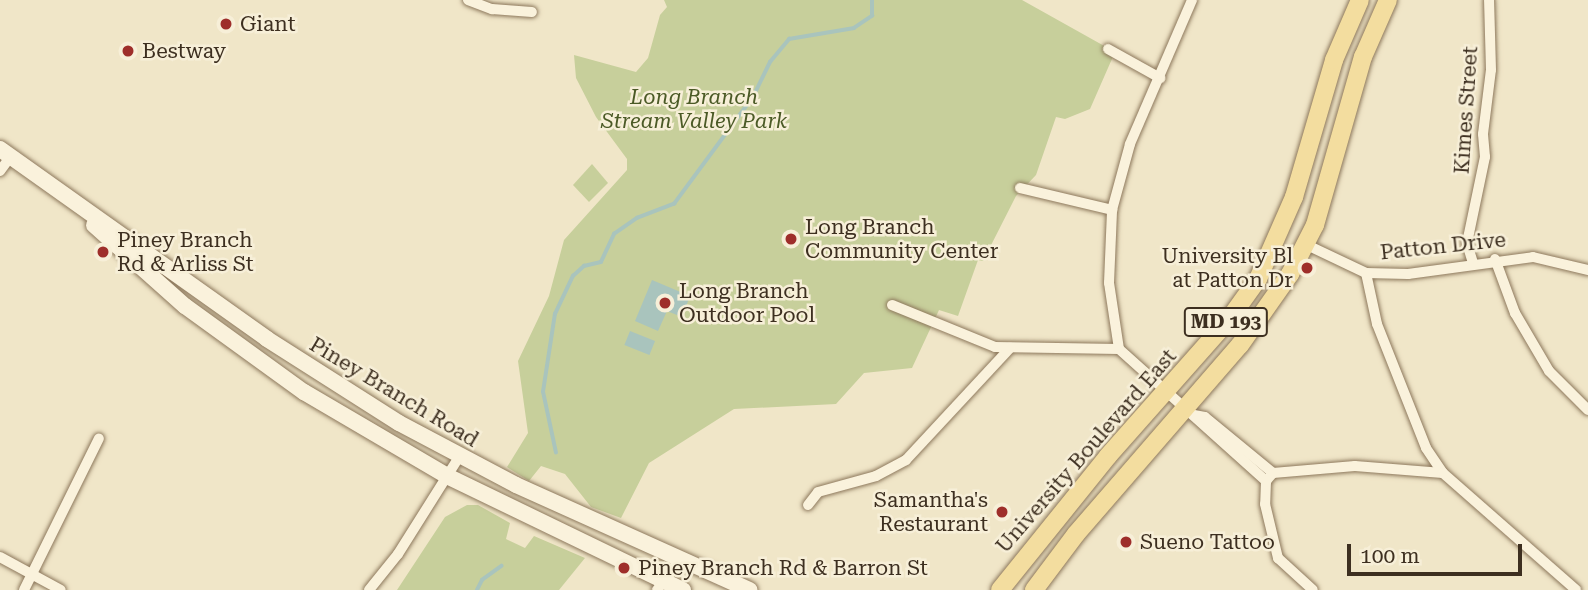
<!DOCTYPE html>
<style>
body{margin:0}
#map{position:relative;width:1588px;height:590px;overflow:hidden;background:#f0e6c8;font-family:"Roboto Serif",serif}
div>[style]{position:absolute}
.green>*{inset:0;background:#c7cf9b}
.water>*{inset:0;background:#a9c4bd;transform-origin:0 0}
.stream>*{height:3.5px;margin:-1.75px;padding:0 1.75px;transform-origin:1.75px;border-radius:1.75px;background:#a9c4bd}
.roads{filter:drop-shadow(0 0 2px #8d785c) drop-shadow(0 0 2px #8d785c)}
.street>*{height:10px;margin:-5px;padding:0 5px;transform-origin:5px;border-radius:5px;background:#faf2dc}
.secondary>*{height:16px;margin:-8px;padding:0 8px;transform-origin:8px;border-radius:8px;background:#faf2dc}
.primary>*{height:18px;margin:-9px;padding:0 9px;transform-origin:9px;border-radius:9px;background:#f3dd9f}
.dots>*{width:19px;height:19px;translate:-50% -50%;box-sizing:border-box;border:4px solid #f7efd8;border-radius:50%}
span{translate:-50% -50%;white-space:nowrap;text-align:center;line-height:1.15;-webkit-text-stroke:5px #f7efd8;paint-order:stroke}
.shield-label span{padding:2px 5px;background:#f7efd8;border:2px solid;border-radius:5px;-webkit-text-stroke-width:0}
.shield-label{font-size:19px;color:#3d2f20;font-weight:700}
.poi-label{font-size:21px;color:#3d2f20}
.left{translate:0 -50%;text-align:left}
.right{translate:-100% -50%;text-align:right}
.park-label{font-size:21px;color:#4b5a26;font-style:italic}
.street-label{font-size:21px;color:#3d2f20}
.scale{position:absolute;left:1347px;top:544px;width:175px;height:32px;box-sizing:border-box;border:4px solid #3d2f20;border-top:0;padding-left:9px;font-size:21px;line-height:24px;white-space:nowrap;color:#3d2f20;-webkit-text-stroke:5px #f7efd8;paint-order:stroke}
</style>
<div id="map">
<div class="green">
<div style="clip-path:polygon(664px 0,1022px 0,1115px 52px,1090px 109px,1065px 119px,1056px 117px,1036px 175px,1016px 196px,983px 261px,978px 260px,958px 316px,939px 310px,912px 368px,864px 373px,836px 404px,734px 409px,649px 463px,621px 518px,591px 507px,565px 474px,541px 466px,529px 481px,507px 467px,528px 433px,518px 361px,549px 296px,564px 240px,627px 170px,627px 159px,596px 117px,576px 78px,574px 55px,636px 72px,648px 58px,660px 15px,667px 7px)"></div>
<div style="clip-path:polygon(592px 164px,608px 183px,589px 202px,573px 185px)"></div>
<div style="clip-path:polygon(467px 505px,478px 505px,510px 523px,506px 539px,525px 548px,534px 536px,585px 558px,559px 590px,397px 590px,445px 517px)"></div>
</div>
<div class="water">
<div style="clip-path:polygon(652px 280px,690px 296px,682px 317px,667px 311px,658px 331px,635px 321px)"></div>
<div style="left:630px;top:331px;width:27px;height:15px;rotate:22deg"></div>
</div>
<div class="stream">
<div style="left:556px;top:453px;width:62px;rotate:-102deg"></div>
<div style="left:543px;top:392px;width:79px;rotate:-81.3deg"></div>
<div style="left:555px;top:314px;width:42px;rotate:-64.7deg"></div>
<div style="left:573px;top:276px;width:15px;rotate:-42deg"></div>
<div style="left:584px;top:266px;width:17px;rotate:-13deg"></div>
<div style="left:601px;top:262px;width:31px;rotate:-65deg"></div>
<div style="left:614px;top:234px;width:28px;rotate:-35deg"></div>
<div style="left:637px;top:218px;width:40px;rotate:-21deg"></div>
<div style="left:674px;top:204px;width:133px;rotate:-53.6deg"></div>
<div style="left:753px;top:97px;width:39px;rotate:-64deg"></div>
<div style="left:770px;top:62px;width:30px;rotate:-50deg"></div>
<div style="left:789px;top:39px;width:66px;rotate:-9.6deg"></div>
<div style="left:854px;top:28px;width:22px;rotate:-34deg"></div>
<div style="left:872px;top:16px;width:16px;rotate:-90deg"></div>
<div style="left:477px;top:590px;width:11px;rotate:-63deg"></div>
<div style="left:482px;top:580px;width:24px;rotate:-36deg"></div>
</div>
<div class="roads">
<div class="street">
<div style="left:468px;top:0;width:26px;rotate:21deg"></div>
<div style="left:492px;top:9px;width:40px;rotate:4.3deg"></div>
<div style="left:1108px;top:49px;width:60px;rotate:29.1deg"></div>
<div style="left:0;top:171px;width:17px;rotate:-54deg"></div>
<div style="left:1020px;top:188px;width:95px;rotate:13.4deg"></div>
<div style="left:1307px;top:245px;width:65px;rotate:25.4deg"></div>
<div style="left:1366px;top:273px;width:42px;rotate:1.4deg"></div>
<div style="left:1408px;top:274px;width:126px;rotate:-7.7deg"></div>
<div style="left:1533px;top:257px;width:57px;rotate:13.3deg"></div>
<div style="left:1495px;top:259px;width:58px;rotate:69.7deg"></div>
<div style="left:1515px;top:313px;width:67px;rotate:59.6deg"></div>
<div style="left:1549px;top:371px;width:55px;rotate:45deg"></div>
<div style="left:1473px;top:263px;width:21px;rotate:-107deg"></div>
<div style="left:1467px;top:243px;width:88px;rotate:-78.2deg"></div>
<div style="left:1485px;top:157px;width:23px;rotate:-95deg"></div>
<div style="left:1483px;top:134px;width:64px;rotate:-82.9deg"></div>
<div style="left:1491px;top:70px;width:70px;rotate:-91.6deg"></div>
<div style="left:1366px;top:273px;width:52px;rotate:77.8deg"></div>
<div style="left:1377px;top:324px;width:133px;rotate:68.4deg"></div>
<div style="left:1426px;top:448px;width:30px;rotate:56deg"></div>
<div style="left:892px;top:305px;width:111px;rotate:22.2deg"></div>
<div style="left:995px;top:347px;width:124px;rotate:0.9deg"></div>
<div style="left:1119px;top:349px;width:198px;rotate:41.9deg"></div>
<div style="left:1119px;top:349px;width:67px;rotate:-98.6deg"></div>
<div style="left:1109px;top:283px;width:73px;rotate:-87.6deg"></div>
<div style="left:1112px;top:210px;width:68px;rotate:-74.7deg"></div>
<div style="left:1130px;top:144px;width:157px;rotate:-66.7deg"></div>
<div style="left:1194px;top:415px;width:11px;rotate:10deg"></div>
<div style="left:1205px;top:417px;width:88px;rotate:39.5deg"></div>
<div style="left:1266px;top:481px;width:11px;rotate:-49deg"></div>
<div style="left:1273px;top:473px;width:82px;rotate:-4.9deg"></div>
<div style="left:1355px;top:466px;width:88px;rotate:4.5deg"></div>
<div style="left:1443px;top:473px;width:177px;rotate:41.3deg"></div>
<div style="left:1266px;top:481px;width:23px;rotate:92deg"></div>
<div style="left:1265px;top:504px;width:56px;rotate:76.5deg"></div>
<div style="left:1278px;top:558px;width:47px;rotate:42.4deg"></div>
<div style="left:808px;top:505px;width:16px;rotate:-52deg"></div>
<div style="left:818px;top:492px;width:60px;rotate:-15.4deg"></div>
<div style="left:876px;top:476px;width:34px;rotate:-28deg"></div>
<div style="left:906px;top:460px;width:153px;rotate:-47.1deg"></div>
<div style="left:0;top:557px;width:69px;rotate:28.4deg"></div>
<div style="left:24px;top:590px;width:169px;rotate:-63.7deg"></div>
<div style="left:369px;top:590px;width:46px;rotate:-51.1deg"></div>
<div style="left:398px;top:554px;width:115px;rotate:-57.8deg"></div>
<div style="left:657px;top:590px;width:39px;rotate:-53deg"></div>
</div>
<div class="secondary">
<div style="left:0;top:149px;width:328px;rotate:35.4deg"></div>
<div style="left:267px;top:339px;width:156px;rotate:32.5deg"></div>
<div style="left:399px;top:423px;width:132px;rotate:27.9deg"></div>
<div style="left:516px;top:485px;width:256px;rotate:24.2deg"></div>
<div style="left:94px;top:225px;width:122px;rotate:41.7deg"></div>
<div style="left:185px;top:306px;width:147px;rotate:35.9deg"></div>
<div style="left:304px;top:392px;width:168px;rotate:30.4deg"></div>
<div style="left:449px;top:477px;width:260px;rotate:25.8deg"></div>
</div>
<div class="primary">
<div style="left:1000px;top:590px;width:172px;rotate:-51.1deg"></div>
<div style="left:1108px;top:456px;width:184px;rotate:-48.5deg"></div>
<div style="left:1230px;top:318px;width:48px;rotate:-54.3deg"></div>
<div style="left:1258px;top:279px;width:90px;rotate:-66.3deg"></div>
<div style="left:1294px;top:197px;width:143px;rotate:-73.7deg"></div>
<div style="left:1334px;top:60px;width:65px;rotate:-66.6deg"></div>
<div style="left:1034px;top:590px;width:70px;rotate:-53.1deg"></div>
<div style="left:1076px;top:534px;width:250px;rotate:-49.1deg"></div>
<div style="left:1240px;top:345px;width:87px;rotate:-54.8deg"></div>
<div style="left:1290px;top:274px;width:55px;rotate:-63deg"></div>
<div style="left:1315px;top:225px;width:175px;rotate:-74.1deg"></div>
<div style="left:1363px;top:57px;width:62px;rotate:-66.3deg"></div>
</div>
</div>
<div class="dots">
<div style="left:226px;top:24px;background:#9e2e2a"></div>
<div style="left:128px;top:51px;background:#9e2e2a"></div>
<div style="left:791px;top:239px;background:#9e2e2a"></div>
<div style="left:103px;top:252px;background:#9e2e2a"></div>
<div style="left:1307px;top:268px;background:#9e2e2a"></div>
<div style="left:665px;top:303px;background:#9e2e2a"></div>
<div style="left:1002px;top:512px;background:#9e2e2a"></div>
<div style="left:1126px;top:542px;background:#9e2e2a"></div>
<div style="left:624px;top:568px;background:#9e2e2a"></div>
</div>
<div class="shield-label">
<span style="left:1226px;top:322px">MD 193</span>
</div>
<div class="poi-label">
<span class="left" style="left:240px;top:24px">Giant</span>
<span class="left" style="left:142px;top:51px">Bestway</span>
<span class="left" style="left:805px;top:239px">Long Branch<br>Community Center</span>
<span class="left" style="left:117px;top:252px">Piney Branch<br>Rd &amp; Arliss St</span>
<span class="right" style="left:1293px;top:268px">University Bl<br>at Patton Dr</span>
<span class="left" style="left:679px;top:303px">Long Branch<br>Outdoor Pool</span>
<span class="right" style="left:988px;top:512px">Samantha's<br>Restaurant</span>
<span class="left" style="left:1140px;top:542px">Sueno Tattoo</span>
<span class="left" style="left:638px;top:568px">Piney Branch Rd &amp; Barron St</span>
</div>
<div class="park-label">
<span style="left:694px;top:109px">Long Branch<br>Stream Valley Park</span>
</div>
<div class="street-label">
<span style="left:1466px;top:110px;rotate:-86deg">Kimes Street</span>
<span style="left:1443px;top:246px;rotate:-6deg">Patton Drive</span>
<span style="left:394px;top:392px;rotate:31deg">Piney Branch Road</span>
<span style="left:1086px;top:451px;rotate:-49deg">University Boulevard East</span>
</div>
<div class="scale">100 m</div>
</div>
